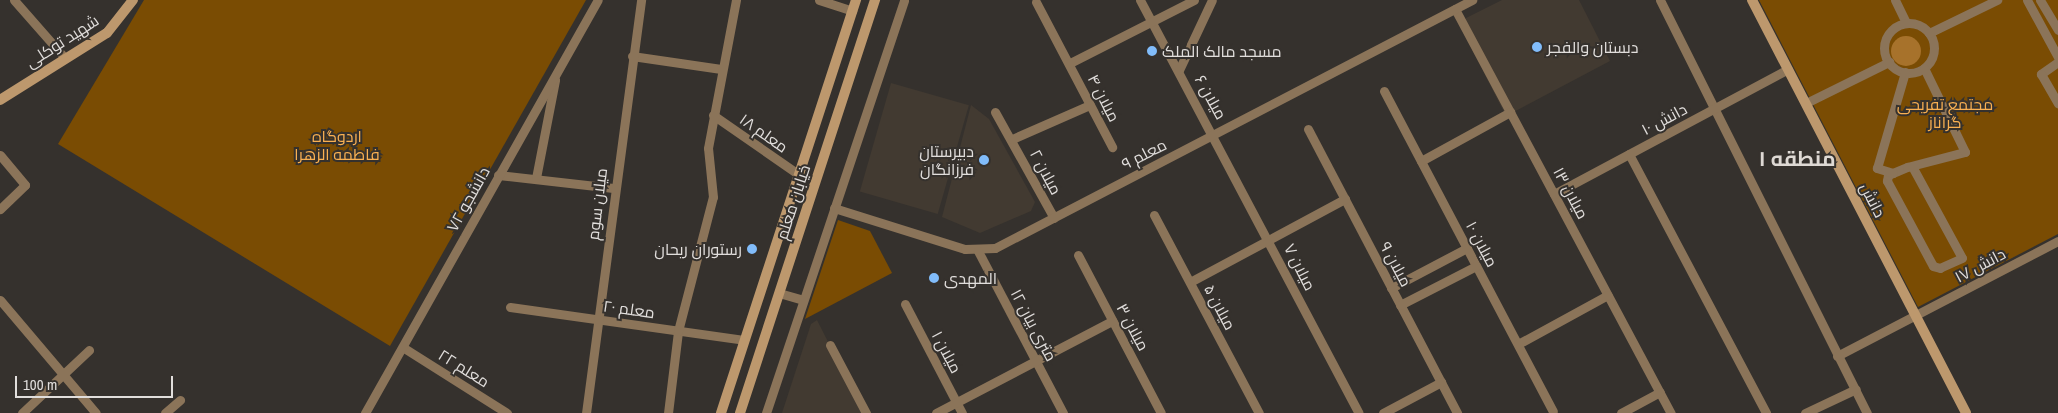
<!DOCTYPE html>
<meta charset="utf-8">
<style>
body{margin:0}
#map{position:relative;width:2058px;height:413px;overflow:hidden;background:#35312d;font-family:"Archivo Narrow",Cairo,sans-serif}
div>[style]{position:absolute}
.built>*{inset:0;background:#423a31;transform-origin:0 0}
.green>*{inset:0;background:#7a4c03}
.water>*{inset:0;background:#a7722b}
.round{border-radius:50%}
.street>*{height:9px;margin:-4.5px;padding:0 4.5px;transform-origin:4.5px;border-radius:4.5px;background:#8b7459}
.street>.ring{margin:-4.5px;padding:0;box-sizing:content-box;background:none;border:9px solid #8b7459;border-radius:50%}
.secondary>*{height:10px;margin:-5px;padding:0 5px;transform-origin:5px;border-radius:5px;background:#bd986d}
.dots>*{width:14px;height:14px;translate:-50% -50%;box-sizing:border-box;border:2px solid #35312d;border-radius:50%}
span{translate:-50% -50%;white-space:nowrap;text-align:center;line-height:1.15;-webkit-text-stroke:4px #35312d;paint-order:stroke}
.street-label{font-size:16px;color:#e1dedc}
.poi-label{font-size:16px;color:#e1dedc}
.left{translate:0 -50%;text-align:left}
.right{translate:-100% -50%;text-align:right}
.park-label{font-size:16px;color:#f9b052}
.district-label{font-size:21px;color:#ded9d4;font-weight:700}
.scale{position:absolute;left:15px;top:376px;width:158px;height:22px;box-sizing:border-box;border:2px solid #e1dedc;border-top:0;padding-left:6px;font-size:15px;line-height:18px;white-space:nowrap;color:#e1dedc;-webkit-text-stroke:4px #35312d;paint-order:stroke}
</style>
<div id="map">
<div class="built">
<div style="clip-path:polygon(1502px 0,1579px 0,1610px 61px,1506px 116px,1464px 34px,1466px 18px)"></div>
<div style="left:891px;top:83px;width:81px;height:113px;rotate:16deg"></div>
<div style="clip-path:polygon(971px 105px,989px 119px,1035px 202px,1031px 211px,980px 233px,942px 217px)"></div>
<div style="clip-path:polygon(817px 320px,864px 413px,782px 413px,811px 324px)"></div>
</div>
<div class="green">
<div style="clip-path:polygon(144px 0,586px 0,390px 346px,58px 144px)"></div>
<div style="clip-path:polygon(1759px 0,2058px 0,2058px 234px,1918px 307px)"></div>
<div style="clip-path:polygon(838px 220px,870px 231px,892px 273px,805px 319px)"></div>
</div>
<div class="water">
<div class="round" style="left:1891px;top:36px;width:30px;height:30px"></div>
</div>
<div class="street">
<div style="left:14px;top:0;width:76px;rotate:48.7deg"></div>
<div style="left:819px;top:0;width:35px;rotate:18deg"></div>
<div style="left:1140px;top:0;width:467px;rotate:62.1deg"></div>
<div style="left:1660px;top:0;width:462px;rotate:63.4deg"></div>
<div style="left:1895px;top:0;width:25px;rotate:64deg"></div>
<div style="left:2027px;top:0;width:65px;rotate:61.5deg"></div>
<div style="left:2040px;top:0;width:35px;rotate:59deg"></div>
<div style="left:1036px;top:2px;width:164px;rotate:62.3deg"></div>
<div style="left:1455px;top:9px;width:458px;rotate:61.9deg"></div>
<div class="ring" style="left:1884px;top:23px;width:41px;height:41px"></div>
<div style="left:1929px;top:33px;width:76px;rotate:-25.9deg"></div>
<div style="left:632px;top:56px;width:90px;rotate:8.3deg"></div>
<div style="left:2058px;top:62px;width:21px;rotate:145deg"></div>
<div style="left:2041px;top:74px;width:34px;rotate:60deg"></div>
<div style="left:1070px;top:63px;width:139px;rotate:-26.9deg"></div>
<div style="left:1179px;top:70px;width:77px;rotate:-64.8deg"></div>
<div style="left:1384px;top:91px;width:362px;rotate:62.2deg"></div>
<div style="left:1806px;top:103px;width:93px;rotate:-26.3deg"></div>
<div style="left:995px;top:112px;width:121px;rotate:60.9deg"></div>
<div style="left:713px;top:115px;width:103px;rotate:34.8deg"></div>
<div style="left:1308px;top:129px;width:321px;rotate:62.3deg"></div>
<div style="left:1012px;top:139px;width:85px;rotate:-23.6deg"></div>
<div style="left:1629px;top:154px;width:293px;rotate:62.1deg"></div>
<div style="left:0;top:155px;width:39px;rotate:50deg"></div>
<div style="left:25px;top:185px;width:35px;rotate:136deg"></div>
<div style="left:1421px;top:161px;width:102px;rotate:-28.8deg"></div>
<div style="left:1913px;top:168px;width:102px;rotate:61.4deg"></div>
<div style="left:1962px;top:258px;width:24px;rotate:156deg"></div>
<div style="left:1940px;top:268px;width:7px;rotate:-164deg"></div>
<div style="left:1933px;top:266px;width:97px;rotate:-118.4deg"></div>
<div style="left:1887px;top:181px;width:6px;rotate:-81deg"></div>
<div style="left:1888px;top:175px;width:21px;rotate:-23deg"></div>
<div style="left:1907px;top:167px;width:60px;rotate:-14.5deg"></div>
<div style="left:1965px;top:152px;width:93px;rotate:-116deg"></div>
<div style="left:1893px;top:173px;width:17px;rotate:-163deg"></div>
<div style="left:1877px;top:168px;width:100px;rotate:-73.7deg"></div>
<div style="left:498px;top:175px;width:116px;rotate:6.4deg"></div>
<div style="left:536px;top:178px;width:100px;rotate:-79deg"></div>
<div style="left:1554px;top:194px;width:265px;rotate:-28.1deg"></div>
<div style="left:834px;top:208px;width:137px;rotate:17.4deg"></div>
<div style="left:965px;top:249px;width:30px;rotate:-2deg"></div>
<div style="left:995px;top:248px;width:538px;rotate:-27.47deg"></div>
<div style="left:1154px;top:215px;width:224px;rotate:62.1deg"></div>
<div style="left:978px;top:251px;width:183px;rotate:62.3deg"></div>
<div style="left:1078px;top:255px;width:178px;rotate:62.3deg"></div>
<div style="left:1190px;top:282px;width:176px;rotate:-28.2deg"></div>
<div style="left:1391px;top:288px;width:86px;rotate:-27.8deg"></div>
<div style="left:779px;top:293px;width:25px;rotate:16deg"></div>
<div style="left:0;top:300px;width:148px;rotate:49.7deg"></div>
<div style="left:905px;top:304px;width:123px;rotate:62.4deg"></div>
<div style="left:1400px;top:305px;width:85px;rotate:-27.2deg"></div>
<div style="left:510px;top:307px;width:236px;rotate:8deg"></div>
<div style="left:1518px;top:344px;width:102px;rotate:-28.6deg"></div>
<div style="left:830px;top:345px;width:77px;rotate:62.1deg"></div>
<div style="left:404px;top:348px;width:122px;rotate:32.3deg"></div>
<div style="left:1837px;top:356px;width:249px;rotate:-27.5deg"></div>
<div style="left:22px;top:413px;width:92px;rotate:-43.2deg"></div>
<div style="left:165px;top:413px;width:20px;rotate:-41deg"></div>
<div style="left:365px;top:413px;width:474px;rotate:-60.6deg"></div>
<div style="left:586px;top:413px;width:417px;rotate:-82.4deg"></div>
<div style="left:668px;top:413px;width:83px;rotate:-83deg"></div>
<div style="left:678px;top:331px;width:138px;rotate:-75.4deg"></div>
<div style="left:713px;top:197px;width:49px;rotate:-95.8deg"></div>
<div style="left:708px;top:148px;width:151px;rotate:-79.3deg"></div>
<div style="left:766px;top:413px;width:435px;rotate:-71.5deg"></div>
<div style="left:936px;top:413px;width:199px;rotate:-27.6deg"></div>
<div style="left:1383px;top:413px;width:66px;rotate:-28.1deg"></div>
<div style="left:1621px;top:413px;width:44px;rotate:-28.3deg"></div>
<div style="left:1805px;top:413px;width:56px;rotate:-25.2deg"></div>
</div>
<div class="secondary">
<div style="left:1752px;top:0;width:465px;rotate:62.6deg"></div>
<div style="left:0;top:100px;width:126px;rotate:-32.1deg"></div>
<div style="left:107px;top:33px;width:42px;rotate:-51.8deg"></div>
<div style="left:721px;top:413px;width:435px;rotate:-71.9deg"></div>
<div style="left:740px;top:413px;width:435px;rotate:-71.9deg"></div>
</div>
<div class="dots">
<div style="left:1537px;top:47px;background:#81bcfa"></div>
<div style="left:1152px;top:51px;background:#81bcfa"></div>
<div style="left:984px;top:160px;background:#81bcfa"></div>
<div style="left:752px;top:249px;background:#81bcfa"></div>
<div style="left:934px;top:278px;background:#81bcfa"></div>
</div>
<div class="street-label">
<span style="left:62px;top:41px;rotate:-33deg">شهید توکلی</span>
<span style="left:1211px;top:97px;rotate:61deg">میلان ۶</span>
<span style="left:1104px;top:98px;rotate:63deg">میلان ۴</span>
<span style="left:1664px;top:119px;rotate:-28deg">دانش ۱۰</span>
<span style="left:764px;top:133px;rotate:35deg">معلم ۱۸</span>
<span style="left:1144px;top:154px;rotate:-27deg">معلم ۹</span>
<span style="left:1046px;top:172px;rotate:62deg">میلان ۲</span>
<span style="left:1571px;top:193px;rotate:62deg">میلان ۱۳</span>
<span style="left:468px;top:199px;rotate:-61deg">دانشجو ۷۲</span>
<span style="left:1873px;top:200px;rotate:63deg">دانش</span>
<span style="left:793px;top:202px;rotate:-72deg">خیابان معلم</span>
<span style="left:597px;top:204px;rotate:-83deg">میلان سوم</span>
<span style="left:1482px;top:244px;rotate:62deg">میلان ۱۰</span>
<span style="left:1396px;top:264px;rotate:62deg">میلان ۹</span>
<span style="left:1980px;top:265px;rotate:-28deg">دانش ۱۷</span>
<span style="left:1300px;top:267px;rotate:63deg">میلان ۷</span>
<span style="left:1220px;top:307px;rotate:62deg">میلان ۵</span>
<span style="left:629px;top:309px;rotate:8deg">معلم ۲۰</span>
<span style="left:1034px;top:325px;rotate:62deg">۱۲ متری بیان</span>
<span style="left:1133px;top:327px;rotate:62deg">میلان ۳</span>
<span style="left:947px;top:352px;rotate:62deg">میلان ۱</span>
<span style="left:464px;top:368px;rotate:32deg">معلم ۲۲</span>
</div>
<div class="poi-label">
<span class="left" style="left:1547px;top:47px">دبستان والفجر</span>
<span class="left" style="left:1162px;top:51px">مسجد مالک الملک</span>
<span class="right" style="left:974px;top:160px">دبیرستان<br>فرزانگان</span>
<span class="right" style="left:742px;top:249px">رستوران ریحان</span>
<span class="left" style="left:944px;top:278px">المهدی</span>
</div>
<div class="park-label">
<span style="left:1945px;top:113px">مجتمع تفریحی<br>گراناز</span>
<span style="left:337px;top:145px">اردوگاه<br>فاطمه الزهرا</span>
</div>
<div class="district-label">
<span style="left:1797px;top:159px">منطقه ۱</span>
</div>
<div class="scale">100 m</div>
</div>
